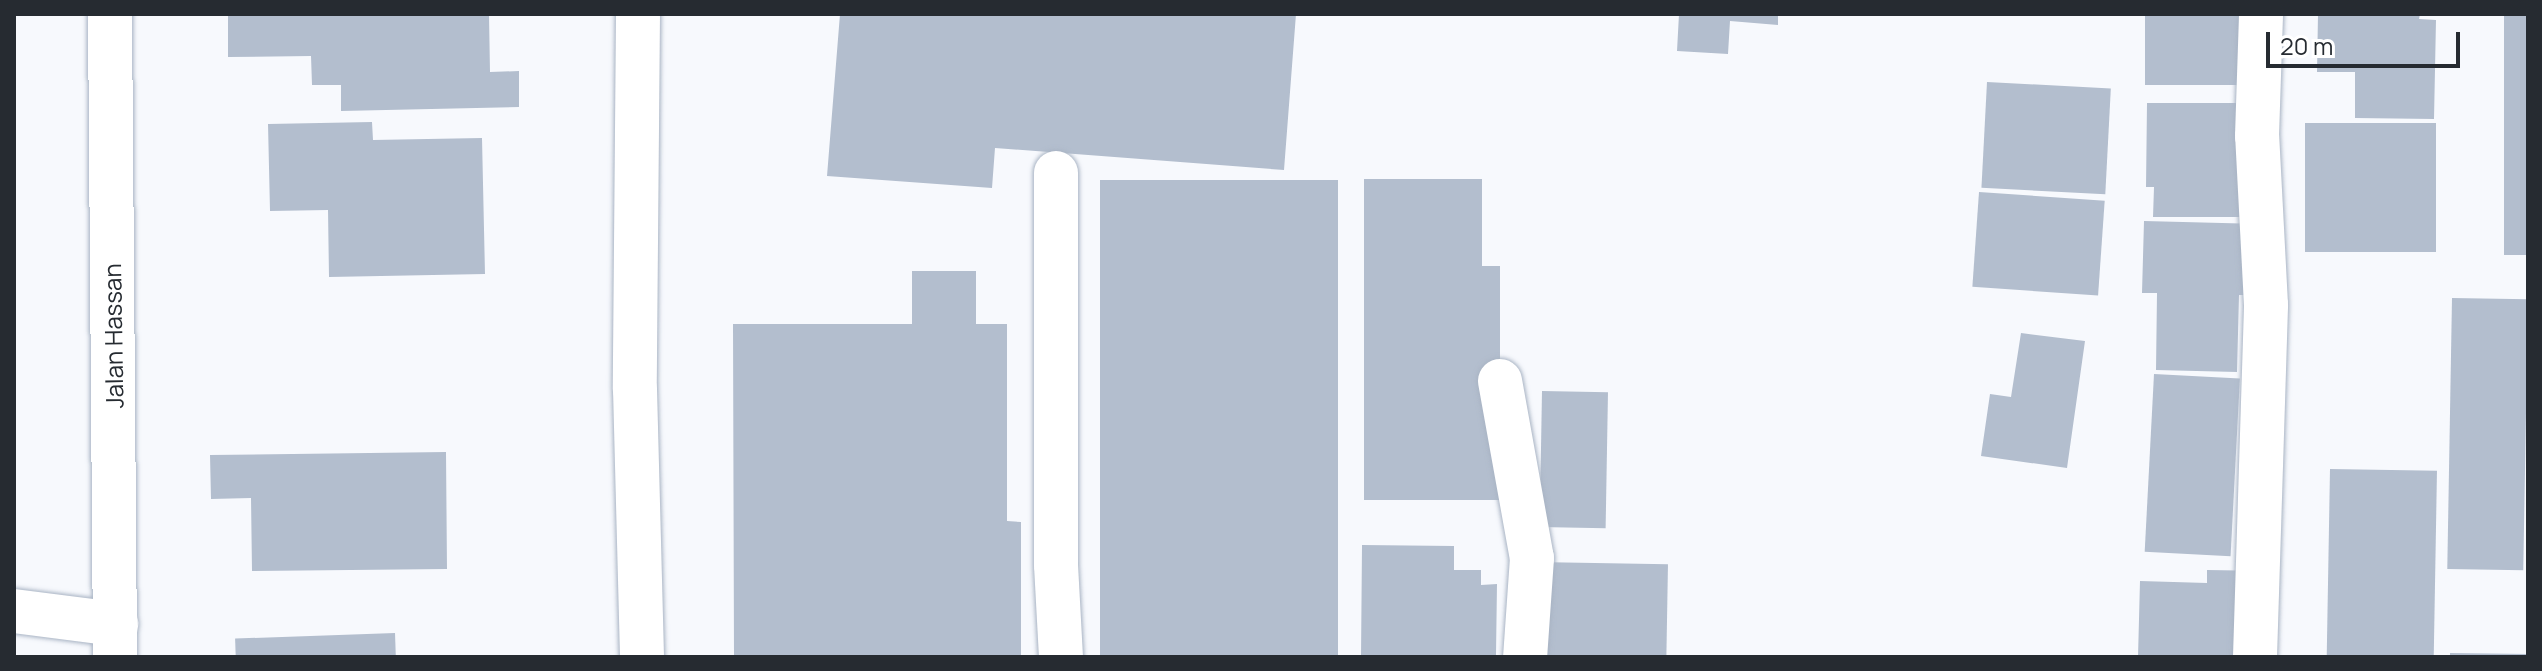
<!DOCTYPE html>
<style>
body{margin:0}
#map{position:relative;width:2542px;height:671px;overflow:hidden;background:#f7f9fd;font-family:Manrope,sans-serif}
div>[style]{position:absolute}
.building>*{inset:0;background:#b3bece;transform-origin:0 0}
.roads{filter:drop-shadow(0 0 2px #a9b4c4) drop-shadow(0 0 2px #a9b4c4)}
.minor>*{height:44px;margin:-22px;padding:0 22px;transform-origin:22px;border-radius:22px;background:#fff}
span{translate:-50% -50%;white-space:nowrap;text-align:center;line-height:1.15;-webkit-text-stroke:7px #fff;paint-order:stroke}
.street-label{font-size:24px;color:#262b31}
.frame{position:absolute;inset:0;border:16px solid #262b31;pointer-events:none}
.scale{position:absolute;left:2266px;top:32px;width:194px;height:36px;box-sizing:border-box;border:4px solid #262b31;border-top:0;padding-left:10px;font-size:24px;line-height:28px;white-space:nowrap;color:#262b31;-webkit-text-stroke:6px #fff;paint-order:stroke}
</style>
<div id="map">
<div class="building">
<div style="clip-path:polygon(228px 14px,489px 14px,490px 72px,519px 71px,519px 107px,341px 111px,341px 85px,312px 85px,311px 56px,228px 57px)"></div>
<div style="clip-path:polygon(840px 14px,1296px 14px,1284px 170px,995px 148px,992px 188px,827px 176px)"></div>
<div style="clip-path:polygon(1679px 14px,1778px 14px,1778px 25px,1730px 21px,1728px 54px,1677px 51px)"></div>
<div style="left:2145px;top:14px;width:133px;height:71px"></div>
<div style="clip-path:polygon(2318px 14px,2420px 14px,2419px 19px,2436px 20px,2434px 119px,2355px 118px,2355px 72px,2317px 72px)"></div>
<div style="left:2504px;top:14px;width:24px;height:241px"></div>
<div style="left:1987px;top:82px;width:124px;height:106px;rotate:3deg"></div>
<div style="clip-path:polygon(2147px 103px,2262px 103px,2252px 217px,2153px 217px,2154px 187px,2146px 187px)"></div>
<div style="clip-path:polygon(372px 122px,373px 140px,482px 138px,485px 274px,329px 277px,328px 210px,270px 211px,268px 124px)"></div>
<div style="left:2305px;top:123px;width:131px;height:129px"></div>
<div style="clip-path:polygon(1364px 179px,1482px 179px,1482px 266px,1500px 266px,1500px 500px,1364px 500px)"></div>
<div style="left:1100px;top:180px;width:238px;height:477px"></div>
<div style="left:1979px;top:192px;width:126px;height:95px;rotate:4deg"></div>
<div style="clip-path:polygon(2144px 221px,2261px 224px,2259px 295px,2239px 295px,2237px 372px,2156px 370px,2157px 293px,2142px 293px)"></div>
<div style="clip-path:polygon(912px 271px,976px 271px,976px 324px,1007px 324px,1007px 521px,1021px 522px,1021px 657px,734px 657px,733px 324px,912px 324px)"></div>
<div style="left:2452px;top:298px;width:76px;height:271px;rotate:1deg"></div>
<div style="clip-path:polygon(2021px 333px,2085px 341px,2067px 468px,1981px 456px,1990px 394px,2011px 397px)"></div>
<div style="left:2154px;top:374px;width:86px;height:178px;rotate:3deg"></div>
<div style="left:1542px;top:391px;width:66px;height:136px;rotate:1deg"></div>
<div style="clip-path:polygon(446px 452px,447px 569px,252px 571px,251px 498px,211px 499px,210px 455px)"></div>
<div style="left:2330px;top:469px;width:107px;height:188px;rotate:1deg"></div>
<div style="clip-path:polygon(1362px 545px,1454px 546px,1454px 570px,1481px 570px,1481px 585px,1497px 584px,1496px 655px,1361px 657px)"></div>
<div style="left:1536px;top:562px;width:132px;height:95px;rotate:1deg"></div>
<div style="clip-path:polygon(2207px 570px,2270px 571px,2268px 657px,2138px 657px,2140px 581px,2207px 583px)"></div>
<div style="left:395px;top:633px;width:24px;height:160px;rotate:88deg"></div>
<div style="clip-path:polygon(2450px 653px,2528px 654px,2528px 657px,2450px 657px)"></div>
</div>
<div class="roads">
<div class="minor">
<div style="left:110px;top:14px;width:643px;rotate:89.55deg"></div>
<div style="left:638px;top:14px;width:375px;rotate:90.5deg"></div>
<div style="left:635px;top:389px;width:268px;rotate:88.5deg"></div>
<div style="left:1056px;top:173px;width:392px;rotate:90deg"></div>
<div style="left:1056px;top:565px;width:92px;rotate:86.9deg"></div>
<div style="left:1500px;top:381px;width:180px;rotate:79.8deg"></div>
<div style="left:1532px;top:558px;width:99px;rotate:94deg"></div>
<div style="left:14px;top:611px;width:103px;rotate:7.3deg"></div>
<div style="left:2255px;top:657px;width:352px;rotate:-88.2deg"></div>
<div style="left:2266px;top:305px;width:169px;rotate:-93deg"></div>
<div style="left:2257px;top:136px;width:122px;rotate:-88.1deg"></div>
</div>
</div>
<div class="street-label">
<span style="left:113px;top:336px;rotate:-91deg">Jalan Hassan</span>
</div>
<div class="frame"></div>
<div class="scale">20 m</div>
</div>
